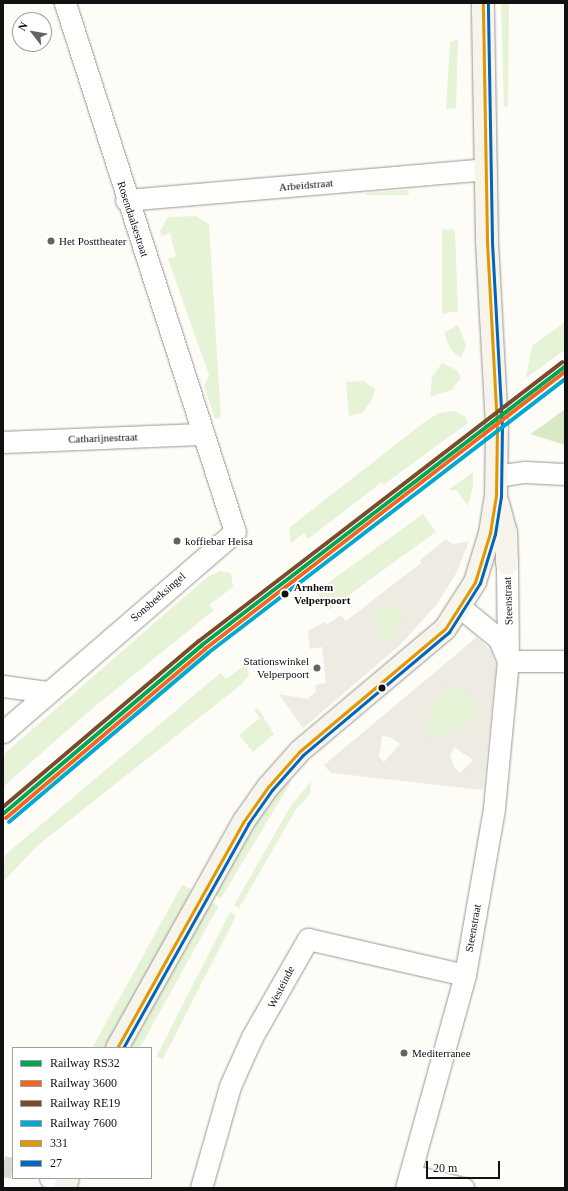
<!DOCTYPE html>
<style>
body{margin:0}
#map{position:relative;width:568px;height:1191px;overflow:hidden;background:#fdfcf7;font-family:"Times New Roman",serif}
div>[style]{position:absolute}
.green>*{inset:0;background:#e7f3d7;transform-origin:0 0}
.forest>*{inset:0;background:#d8eac5}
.plaza>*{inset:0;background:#edebe2}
.minor-tunnel>*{height:21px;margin-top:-10.5px;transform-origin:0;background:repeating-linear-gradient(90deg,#dad9d4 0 21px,transparent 0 31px)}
.roads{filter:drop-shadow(0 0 1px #979795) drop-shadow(0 0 1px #979795)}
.minor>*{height:21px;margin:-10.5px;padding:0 10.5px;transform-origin:10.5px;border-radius:10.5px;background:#fffffe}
.secondary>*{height:22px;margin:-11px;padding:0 11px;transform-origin:11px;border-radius:11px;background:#f6f4eb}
.bus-1>*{height:3px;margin:-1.5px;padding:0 1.5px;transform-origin:1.5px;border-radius:1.5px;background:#e09702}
.bus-2>*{height:3px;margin:-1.5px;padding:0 1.5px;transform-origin:1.5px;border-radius:1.5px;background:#0065bd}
.rail-1>*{height:4px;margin:-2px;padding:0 2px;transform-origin:2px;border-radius:2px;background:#00a651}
.rail-2>*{height:4px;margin:-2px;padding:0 2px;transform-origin:2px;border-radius:2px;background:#f26522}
.rail-3>*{height:4px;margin:-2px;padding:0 2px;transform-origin:2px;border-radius:2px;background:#7a4b2a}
.rail-4>*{height:4px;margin:-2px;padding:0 2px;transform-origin:2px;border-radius:2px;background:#00a9ce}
.dots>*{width:11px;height:11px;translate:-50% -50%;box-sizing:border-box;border:2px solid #fff;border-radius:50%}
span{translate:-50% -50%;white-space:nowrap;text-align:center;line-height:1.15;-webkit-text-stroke:4px #fff;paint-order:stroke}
.street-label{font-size:11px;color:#111}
.poi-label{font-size:11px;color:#111}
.left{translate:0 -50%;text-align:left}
.right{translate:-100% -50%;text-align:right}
.stop-label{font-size:11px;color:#111;font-weight:700}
.frame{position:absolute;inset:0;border:4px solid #111;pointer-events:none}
.legend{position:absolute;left:12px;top:1047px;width:140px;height:132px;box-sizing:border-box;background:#fff;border:1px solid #a0a0a0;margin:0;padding:5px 7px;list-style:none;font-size:12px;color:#111}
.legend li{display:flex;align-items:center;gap:8px;height:20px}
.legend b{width:20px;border:1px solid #a0a0a0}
.north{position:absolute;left:12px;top:12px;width:40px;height:40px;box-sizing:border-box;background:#fff;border:1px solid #a0a0a0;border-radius:50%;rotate:301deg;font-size:11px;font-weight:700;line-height:16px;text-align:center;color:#111}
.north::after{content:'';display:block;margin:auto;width:14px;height:18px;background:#646362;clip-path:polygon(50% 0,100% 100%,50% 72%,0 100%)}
.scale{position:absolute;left:426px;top:1161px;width:74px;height:18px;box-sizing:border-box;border:2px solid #111;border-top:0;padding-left:5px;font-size:12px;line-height:14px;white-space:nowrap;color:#111;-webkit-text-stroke:3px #fff;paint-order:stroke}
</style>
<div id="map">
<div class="green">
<div style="clip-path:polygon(509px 3px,508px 107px,504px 107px,501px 4px)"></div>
<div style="clip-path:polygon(458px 39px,456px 108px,446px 109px,450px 42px)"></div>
<div style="clip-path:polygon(408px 190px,409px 195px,365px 195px,367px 193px)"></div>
<div style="clip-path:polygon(196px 216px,209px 224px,221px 418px,215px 419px,204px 386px,209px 375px,168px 259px,176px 256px,170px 233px,162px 236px,160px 231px,168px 217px)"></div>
<div style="clip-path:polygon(451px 229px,455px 231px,458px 311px,442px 314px,442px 230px)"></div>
<div style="clip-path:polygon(565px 322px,565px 350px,526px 378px,532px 346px)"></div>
<div style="clip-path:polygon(458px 325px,466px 345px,461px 358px,451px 350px,445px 336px,445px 332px)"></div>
<div style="clip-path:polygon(442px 363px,457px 370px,461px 379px,451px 390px,430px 397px,432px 377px)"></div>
<div style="clip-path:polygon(364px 381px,375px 389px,372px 400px,362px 413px,349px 416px,346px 382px)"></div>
<div style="clip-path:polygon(454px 411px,466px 417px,468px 423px,383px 485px,382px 482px,308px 539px,304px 533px,291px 543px,289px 528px,423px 423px,439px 413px)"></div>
<div style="clip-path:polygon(473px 472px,473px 487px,468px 506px,456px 490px,448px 490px)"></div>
<div style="left:423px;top:514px;width:22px;height:132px;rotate:54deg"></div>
<div style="clip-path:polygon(220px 571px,231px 573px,233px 587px,209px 605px,214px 610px,88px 712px,3px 787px,3px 755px,206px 578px)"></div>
<div style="clip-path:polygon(386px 606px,398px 607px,402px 613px,397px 631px,386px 644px,379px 635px,373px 611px)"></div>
<div style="clip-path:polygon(246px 664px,249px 675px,243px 683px,37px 846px,3px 882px,5px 855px,212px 680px,221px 673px,226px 679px)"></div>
<div style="clip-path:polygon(449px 684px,470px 698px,479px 716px,459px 730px,429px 737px,426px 730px,430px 711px)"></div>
<div style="clip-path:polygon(258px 708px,274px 734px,253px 752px,239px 735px,260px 718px,254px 710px)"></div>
<div style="clip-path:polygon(289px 780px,291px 782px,221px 898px,212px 893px,270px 799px)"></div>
<div style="clip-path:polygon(311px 781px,310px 794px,295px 811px,239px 908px,234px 905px,290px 807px)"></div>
<div style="clip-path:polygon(182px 885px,191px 889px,182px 917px,109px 1048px,92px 1048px)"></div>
<div style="left:207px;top:900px;width:13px;height:169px;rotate:29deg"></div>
<div style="left:230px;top:912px;width:7px;height:162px;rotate:27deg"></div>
</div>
<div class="forest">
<div style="clip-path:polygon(565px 409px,565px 445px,530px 434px,545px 424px)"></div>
</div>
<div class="plaza">
<div style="clip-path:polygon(evenodd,446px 539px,453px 544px,469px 541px,457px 572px,437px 604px,400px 645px,303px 728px,279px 694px,307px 699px,315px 693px,316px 685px,326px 683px,322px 647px,310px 649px,308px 631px,324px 622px,326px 625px,341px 615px,346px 621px,421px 563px,420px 560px,446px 539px,386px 606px,398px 607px,402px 613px,397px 631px,386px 644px,379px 635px,374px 611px,386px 606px)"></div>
<div style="clip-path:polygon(evenodd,477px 637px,492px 652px,496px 667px,483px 790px,332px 773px,328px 770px,324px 765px,477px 637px,449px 684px,470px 698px,478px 716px,459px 730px,429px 737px,426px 730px,430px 711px,449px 684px,477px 637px,382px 736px,390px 737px,400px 744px,384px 762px,379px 757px,382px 736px,477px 637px,454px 747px,473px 760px,460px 773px,455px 769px,450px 756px,454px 747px)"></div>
</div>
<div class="minor-tunnel">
<div style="left:3px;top:1166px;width:10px;rotate:11deg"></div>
</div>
<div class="roads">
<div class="minor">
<div style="left:126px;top:200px;width:361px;rotate:-4.9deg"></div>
<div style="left:3px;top:442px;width:199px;rotate:-2.3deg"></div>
<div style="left:496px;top:476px;width:29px;rotate:-8deg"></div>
<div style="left:525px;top:472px;width:40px;rotate:2.9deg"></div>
<div style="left:461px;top:608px;width:49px;rotate:39.2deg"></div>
<div style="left:499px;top:639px;width:22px;rotate:68deg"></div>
<div style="left:508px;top:661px;width:57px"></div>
<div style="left:3px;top:686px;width:44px;rotate:7.8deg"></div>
<div style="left:3px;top:732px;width:306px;rotate:-40.8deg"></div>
<div style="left:235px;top:532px;width:556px;rotate:-107.82deg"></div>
<div style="left:410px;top:1175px;width:55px;rotate:13.8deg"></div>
<div style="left:50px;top:1178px;width:17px;rotate:21deg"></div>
<div style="left:201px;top:1188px;width:106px;rotate:-74.1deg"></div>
<div style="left:230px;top:1086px;width:54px;rotate:-65.8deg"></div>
<div style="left:252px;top:1037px;width:113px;rotate:-60.3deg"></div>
<div style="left:308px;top:939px;width:161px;rotate:12.9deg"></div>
<div style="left:406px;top:1188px;width:221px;rotate:-74.5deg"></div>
<div style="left:465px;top:975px;width:169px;rotate:-80.1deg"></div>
<div style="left:494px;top:808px;width:148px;rotate:-84.6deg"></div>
<div style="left:508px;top:661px;width:97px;rotate:-90.6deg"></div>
</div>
<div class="secondary">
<div style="left:498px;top:503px;width:30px;rotate:75deg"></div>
<div style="left:506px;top:532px;width:32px;rotate:88deg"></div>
<div style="left:117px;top:1048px;width:260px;rotate:-60.8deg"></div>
<div style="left:244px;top:821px;width:42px;rotate:-54.8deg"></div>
<div style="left:268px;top:787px;width:48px;rotate:-48.4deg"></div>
<div style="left:300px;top:751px;width:189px;rotate:-40.1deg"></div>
<div style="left:445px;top:629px;width:56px;rotate:-57.4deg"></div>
<div style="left:475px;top:582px;width:51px;rotate:-73deg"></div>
<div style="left:490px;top:533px;width:37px;rotate:-81deg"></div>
<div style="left:496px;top:496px;width:69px;rotate:-89.2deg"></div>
<div style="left:497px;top:427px;width:187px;rotate:-93.1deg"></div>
<div style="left:487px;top:240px;width:237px;rotate:-91deg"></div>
<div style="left:65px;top:1188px;width:10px;rotate:-73deg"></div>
</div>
</div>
<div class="bus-1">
<div style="left:117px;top:1048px;width:260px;rotate:-60.8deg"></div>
<div style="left:244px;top:821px;width:42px;rotate:-54.8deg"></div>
<div style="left:268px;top:787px;width:48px;rotate:-48.4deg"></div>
<div style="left:300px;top:751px;width:189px;rotate:-40.1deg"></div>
<div style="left:445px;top:629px;width:56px;rotate:-57.4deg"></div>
<div style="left:475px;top:582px;width:51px;rotate:-73deg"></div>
<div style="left:490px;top:533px;width:37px;rotate:-81deg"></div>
<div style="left:496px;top:496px;width:69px;rotate:-89.2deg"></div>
<div style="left:497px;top:427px;width:187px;rotate:-93.1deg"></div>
<div style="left:487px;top:240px;width:237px;rotate:-91deg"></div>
</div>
<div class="bus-2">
<div style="left:123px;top:1048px;width:257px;rotate:-60.8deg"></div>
<div style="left:248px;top:824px;width:42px;rotate:-54.8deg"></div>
<div style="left:272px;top:790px;width:47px;rotate:-48.5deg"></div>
<div style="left:303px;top:755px;width:191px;rotate:-40.1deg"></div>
<div style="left:449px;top:632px;width:58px;rotate:-57.7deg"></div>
<div style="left:480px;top:583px;width:51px;rotate:-73deg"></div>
<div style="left:495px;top:534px;width:37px;rotate:-81deg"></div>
<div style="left:501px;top:497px;width:70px;rotate:-89.2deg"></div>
<div style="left:502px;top:427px;width:187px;rotate:-93.1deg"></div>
<div style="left:492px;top:240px;width:237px;rotate:-91deg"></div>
</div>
<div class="rail-1">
<div style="left:3px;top:814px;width:261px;rotate:-40.3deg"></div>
<div style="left:202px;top:645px;width:458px;rotate:-37.5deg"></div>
</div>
<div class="rail-2">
<div style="left:6px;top:818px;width:261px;rotate:-40.3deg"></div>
<div style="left:205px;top:649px;width:454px;rotate:-37.6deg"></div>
</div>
<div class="rail-3">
<div style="left:3px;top:807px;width:257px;rotate:-40.3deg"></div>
<div style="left:199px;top:641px;width:458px;rotate:-37.5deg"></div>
</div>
<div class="rail-4">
<div style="left:9px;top:822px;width:261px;rotate:-40.3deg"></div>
<div style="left:208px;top:653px;width:450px;rotate:-37.5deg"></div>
</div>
<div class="dots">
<div style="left:51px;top:241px;background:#646362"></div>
<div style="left:177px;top:541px;background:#646362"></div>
<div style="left:285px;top:594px;background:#111"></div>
<div style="left:317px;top:668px;background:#646362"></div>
<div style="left:382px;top:688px;background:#111"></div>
<div style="left:404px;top:1053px;background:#646362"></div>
</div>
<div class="street-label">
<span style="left:306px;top:185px;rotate:-5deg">Arbeidstraat</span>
<span style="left:133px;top:219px;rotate:72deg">Rosendaalsestraat</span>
<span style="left:103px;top:438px;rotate:-2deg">Catharijnestraat</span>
<span style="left:158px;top:597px;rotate:-41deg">Sonsbeeksingel</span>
<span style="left:508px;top:601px;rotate:-92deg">Steenstraat</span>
<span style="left:473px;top:928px;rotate:-80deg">Steenstraat</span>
<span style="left:281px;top:987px;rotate:-63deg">Westeinde</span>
</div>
<div class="poi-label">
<span class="left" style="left:59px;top:241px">Het Posttheater</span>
<span class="left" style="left:185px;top:541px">koffiebar Heisa</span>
<span class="right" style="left:309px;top:668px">Stationswinkel<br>Velperpoort</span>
<span class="left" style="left:412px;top:1053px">Mediterranee</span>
</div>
<div class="stop-label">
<span class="left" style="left:294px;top:594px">Arnhem<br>Velperpoort</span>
</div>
<div class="frame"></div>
<ul class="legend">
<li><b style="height:5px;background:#00a651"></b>Railway RS32</li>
<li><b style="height:5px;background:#f26522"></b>Railway 3600</li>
<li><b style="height:5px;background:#7a4b2a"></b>Railway RE19</li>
<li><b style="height:5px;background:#00a9ce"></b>Railway 7600</li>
<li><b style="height:5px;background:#e09702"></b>331</li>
<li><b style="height:5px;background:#0065bd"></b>27</li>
</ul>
<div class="north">N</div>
<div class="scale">20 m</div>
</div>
